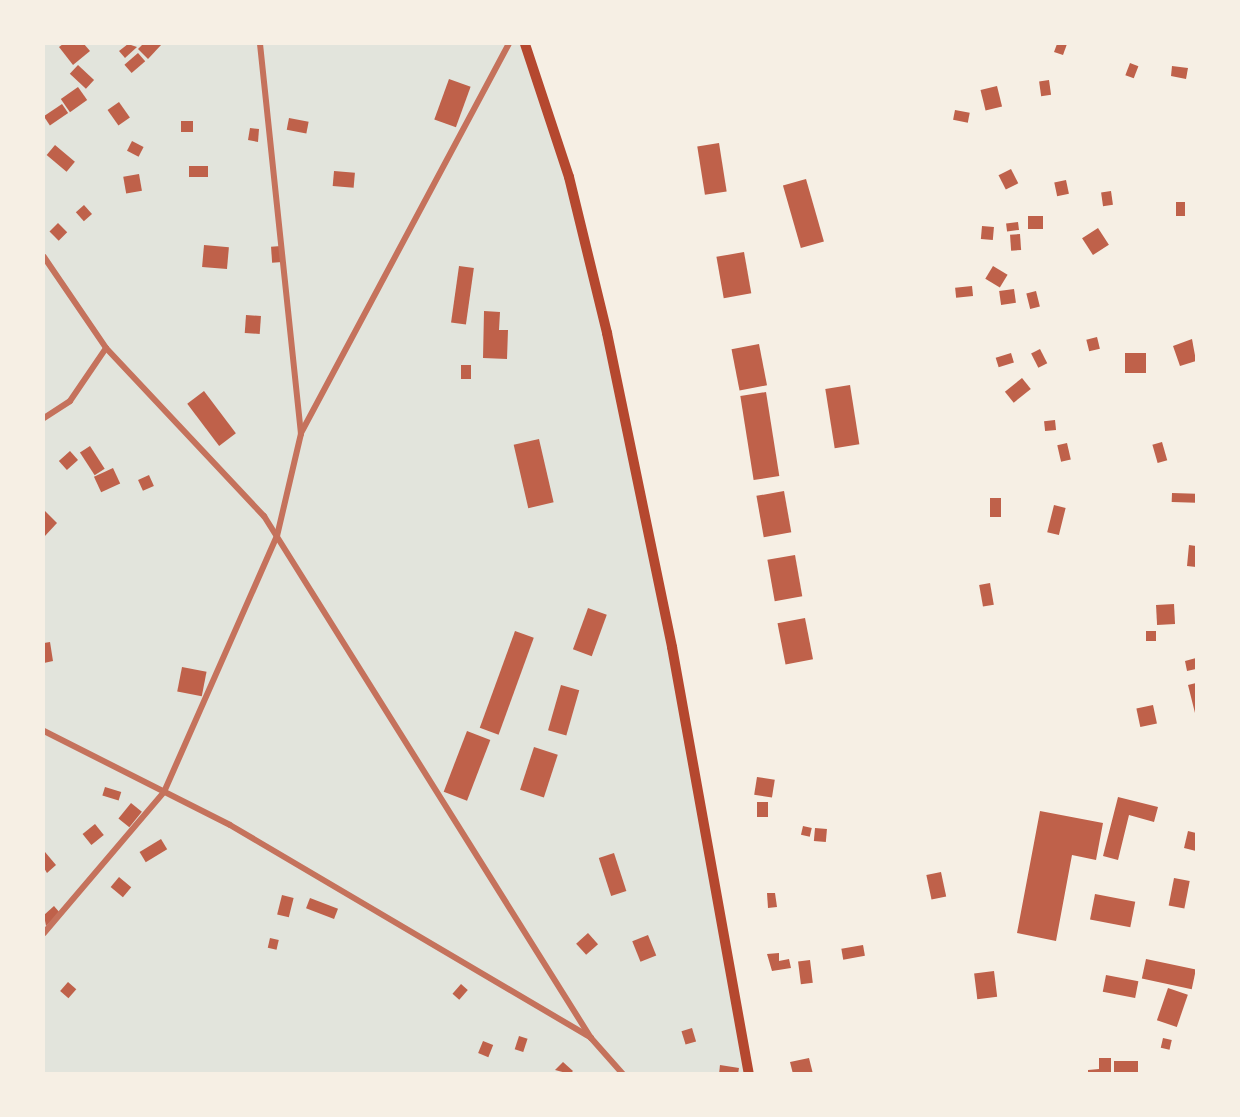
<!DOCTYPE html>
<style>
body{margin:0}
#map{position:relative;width:1240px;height:1117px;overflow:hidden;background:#f6efe4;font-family:"DejaVu Sans",sans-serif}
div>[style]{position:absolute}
.green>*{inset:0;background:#e2e4dc}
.building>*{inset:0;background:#bf614a;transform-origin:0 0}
.minor>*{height:6px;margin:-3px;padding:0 3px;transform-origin:3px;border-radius:3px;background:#c5725c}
.primary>*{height:10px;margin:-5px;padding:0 5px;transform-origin:5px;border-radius:5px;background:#b5482f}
span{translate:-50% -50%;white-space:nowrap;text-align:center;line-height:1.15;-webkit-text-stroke:4.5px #f6efe4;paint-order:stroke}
.frame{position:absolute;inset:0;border:45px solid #f6efe4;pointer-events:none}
</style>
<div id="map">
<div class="green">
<div style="clip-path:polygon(44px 44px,525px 44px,569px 177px,607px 333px,749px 1073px,44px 1073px)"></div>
</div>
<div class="building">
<div style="clip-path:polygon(63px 44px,84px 44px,90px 51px,73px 65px,59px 47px)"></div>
<div style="clip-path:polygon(128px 44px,137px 47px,125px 58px,119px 51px)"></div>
<div style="clip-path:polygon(143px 44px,162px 44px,148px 59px,138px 49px)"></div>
<div style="clip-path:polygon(1057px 44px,1067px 44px,1063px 55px,1054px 52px)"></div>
<div style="left:138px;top:53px;width:11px;height:18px;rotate:49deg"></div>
<div style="left:1130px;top:63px;width:9px;height:13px;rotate:21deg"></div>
<div style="left:78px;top:65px;width:22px;height:12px;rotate:43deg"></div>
<div style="clip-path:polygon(1172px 66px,1188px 68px,1186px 79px,1171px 76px)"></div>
<div style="left:449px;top:79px;width:23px;height:43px;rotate:20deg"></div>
<div style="left:1049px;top:80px;width:15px;height:10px;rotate:82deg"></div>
<div style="left:997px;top:86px;width:21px;height:17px;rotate:76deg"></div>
<div style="left:78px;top:87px;width:16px;height:21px;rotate:55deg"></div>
<div style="left:119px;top:102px;width:19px;height:14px;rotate:55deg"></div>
<div style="left:62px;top:104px;width:11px;height:22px;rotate:56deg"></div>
<div style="left:955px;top:110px;width:15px;height:10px;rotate:11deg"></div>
<div style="left:289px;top:118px;width:20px;height:12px;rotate:11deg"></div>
<div style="left:193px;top:121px;width:11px;height:12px;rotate:90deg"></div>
<div style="clip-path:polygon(250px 128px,259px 129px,258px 142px,248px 140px)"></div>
<div style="left:132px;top:141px;width:13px;height:11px;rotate:27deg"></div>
<div style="left:719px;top:143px;width:49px;height:22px;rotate:81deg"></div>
<div style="left:55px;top:145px;width:26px;height:13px;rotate:40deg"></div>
<div style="left:189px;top:166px;width:19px;height:11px"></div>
<div style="left:1011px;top:169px;width:16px;height:14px;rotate:63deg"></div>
<div style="left:334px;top:171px;width:21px;height:15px;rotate:5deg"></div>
<div style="left:139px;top:174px;width:17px;height:16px;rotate:80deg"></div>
<div style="left:806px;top:179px;width:65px;height:24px;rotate:74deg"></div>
<div style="left:1066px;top:180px;width:14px;height:12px;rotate:78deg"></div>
<div style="left:1111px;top:191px;width:14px;height:10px;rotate:82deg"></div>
<div style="left:1185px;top:202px;width:14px;height:9px;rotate:90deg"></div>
<div style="left:84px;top:205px;width:12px;height:11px;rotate:48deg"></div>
<div style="left:1043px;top:216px;width:13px;height:15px;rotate:90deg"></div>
<div style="left:1018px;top:222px;width:8px;height:12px;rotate:83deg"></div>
<div style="left:58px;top:223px;width:13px;height:12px;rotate:45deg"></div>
<div style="left:982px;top:226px;width:12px;height:13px;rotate:5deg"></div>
<div style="left:1098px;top:228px;width:20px;height:19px;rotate:57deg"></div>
<div style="left:1020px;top:234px;width:16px;height:10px;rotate:86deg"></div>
<div style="left:204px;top:245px;width:25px;height:22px;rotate:5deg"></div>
<div style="left:281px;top:246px;width:16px;height:10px;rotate:86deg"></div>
<div style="left:744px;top:252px;width:42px;height:28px;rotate:80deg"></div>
<div style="left:459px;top:266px;width:15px;height:57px;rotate:8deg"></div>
<div style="left:993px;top:266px;width:17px;height:15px;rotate:31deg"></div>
<div style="left:972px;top:286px;width:10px;height:17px;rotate:84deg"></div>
<div style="left:1014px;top:289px;width:14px;height:15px;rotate:82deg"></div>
<div style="left:1036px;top:291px;width:16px;height:10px;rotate:76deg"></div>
<div style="clip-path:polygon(484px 311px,500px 312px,499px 330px,508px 330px,507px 359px,483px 358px)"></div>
<div style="left:246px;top:315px;width:15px;height:18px;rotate:4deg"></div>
<div style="left:1097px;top:337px;width:12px;height:11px;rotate:76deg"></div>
<div style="clip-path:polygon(1192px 339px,1196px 361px,1180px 366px,1173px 346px)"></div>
<div style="left:759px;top:344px;width:42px;height:28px;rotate:79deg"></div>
<div style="left:1040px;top:349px;width:16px;height:10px;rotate:63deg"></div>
<div style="left:1011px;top:353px;width:10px;height:16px;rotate:73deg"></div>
<div style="left:1125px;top:353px;width:21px;height:20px"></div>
<div style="left:461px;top:365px;width:10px;height:14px"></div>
<div style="left:1022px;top:378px;width:14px;height:22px;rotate:51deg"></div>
<div style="left:850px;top:385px;width:60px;height:25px;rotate:81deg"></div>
<div style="left:204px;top:391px;width:53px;height:21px;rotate:53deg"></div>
<div style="left:766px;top:392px;width:85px;height:26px;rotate:81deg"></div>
<div style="left:1055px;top:420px;width:10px;height:11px;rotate:84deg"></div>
<div style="left:539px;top:439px;width:65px;height:26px;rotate:77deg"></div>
<div style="left:1162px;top:442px;width:19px;height:10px;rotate:74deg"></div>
<div style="left:1067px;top:443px;width:17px;height:10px;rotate:77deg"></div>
<div style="left:90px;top:446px;width:27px;height:12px;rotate:57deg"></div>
<div style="left:70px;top:451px;width:12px;height:15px;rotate:48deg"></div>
<div style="left:113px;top:468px;width:17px;height:21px;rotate:65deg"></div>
<div style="left:149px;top:475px;width:12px;height:12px;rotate:66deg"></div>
<div style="left:784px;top:491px;width:42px;height:28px;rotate:80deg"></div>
<div style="left:1172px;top:493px;width:24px;height:9px;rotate:2deg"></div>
<div style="left:990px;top:498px;width:11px;height:19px"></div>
<div style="left:1054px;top:505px;width:12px;height:28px;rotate:14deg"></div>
<div style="clip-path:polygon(44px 510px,57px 523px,44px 537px)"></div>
<div style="clip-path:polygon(1189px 545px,1196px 546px,1196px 567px,1187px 566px)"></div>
<div style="left:795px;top:555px;width:42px;height:28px;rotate:80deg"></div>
<div style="left:990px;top:583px;width:22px;height:11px;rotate:80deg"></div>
<div style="left:1174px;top:604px;width:20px;height:18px;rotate:87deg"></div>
<div style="left:588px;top:608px;width:20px;height:44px;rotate:20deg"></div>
<div style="left:805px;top:618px;width:42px;height:28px;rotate:79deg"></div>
<div style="left:515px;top:631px;width:20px;height:103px;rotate:20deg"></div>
<div style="left:1156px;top:631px;width:10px;height:10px;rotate:90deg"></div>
<div style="clip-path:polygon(50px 642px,53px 661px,44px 663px,44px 643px)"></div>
<div style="clip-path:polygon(1196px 658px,1196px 669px,1187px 671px,1185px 661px)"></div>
<div style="left:182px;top:667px;width:25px;height:25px;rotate:11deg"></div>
<div style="clip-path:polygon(1196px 683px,1196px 717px,1188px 685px)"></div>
<div style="left:561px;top:685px;width:19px;height:47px;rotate:16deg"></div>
<div style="left:1153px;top:705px;width:19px;height:17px;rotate:78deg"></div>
<div style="left:467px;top:731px;width:25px;height:65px;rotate:21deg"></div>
<div style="left:534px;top:747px;width:25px;height:45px;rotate:18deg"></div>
<div style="left:757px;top:777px;width:18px;height:18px;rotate:9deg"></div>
<div style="left:105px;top:787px;width:17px;height:9px;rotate:17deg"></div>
<div style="clip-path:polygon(1118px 797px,1158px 807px,1154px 822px,1129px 815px,1118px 860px,1103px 856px)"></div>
<div style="left:757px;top:802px;width:11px;height:15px"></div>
<div style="left:131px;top:803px;width:14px;height:20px;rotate:39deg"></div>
<div style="clip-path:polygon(1040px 811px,1103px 823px,1096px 860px,1072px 855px,1056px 941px,1017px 933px)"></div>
<div style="left:95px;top:824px;width:14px;height:16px;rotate:51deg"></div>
<div style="left:803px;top:826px;width:9px;height:9px;rotate:13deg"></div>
<div style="left:815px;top:828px;width:12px;height:13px;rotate:5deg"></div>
<div style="clip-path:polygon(1188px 831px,1196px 833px,1196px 851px,1184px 848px)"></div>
<div style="left:161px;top:839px;width:12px;height:25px;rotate:59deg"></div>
<div style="clip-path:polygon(45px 852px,56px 865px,47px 873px,44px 868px)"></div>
<div style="left:614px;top:853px;width:40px;height:16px;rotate:72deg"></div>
<div style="left:941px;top:872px;width:25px;height:15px;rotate:78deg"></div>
<div style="left:119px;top:877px;width:16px;height:13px;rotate:40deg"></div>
<div style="left:1174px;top:878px;width:16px;height:28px;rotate:11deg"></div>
<div style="clip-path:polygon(767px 893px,775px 893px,777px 907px,768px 908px)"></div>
<div style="left:1095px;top:894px;width:41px;height:26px;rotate:11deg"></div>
<div style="left:282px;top:895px;width:12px;height:20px;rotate:14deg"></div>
<div style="left:310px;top:898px;width:30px;height:11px;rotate:21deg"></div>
<div style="clip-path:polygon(54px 906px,60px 913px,46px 926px,44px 915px)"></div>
<div style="left:588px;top:933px;width:15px;height:16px;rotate:48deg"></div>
<div style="left:648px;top:935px;width:22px;height:17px;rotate:68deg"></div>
<div style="left:270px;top:938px;width:9px;height:10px;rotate:13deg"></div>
<div style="left:863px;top:945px;width:11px;height:22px;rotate:80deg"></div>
<div style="clip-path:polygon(779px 953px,779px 961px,789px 959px,791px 968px,772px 971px,767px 954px)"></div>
<div style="left:1146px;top:959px;width:51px;height:20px;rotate:12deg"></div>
<div style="left:810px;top:960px;width:23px;height:12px;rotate:83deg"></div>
<div style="left:994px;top:971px;width:26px;height:20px;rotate:83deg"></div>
<div style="left:1106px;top:975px;width:33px;height:17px;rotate:11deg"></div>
<div style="left:68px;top:982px;width:11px;height:12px;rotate:41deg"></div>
<div style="left:461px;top:984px;width:9px;height:13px;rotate:41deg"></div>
<div style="left:1168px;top:988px;width:21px;height:34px;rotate:19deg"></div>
<div style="left:692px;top:1028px;width:14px;height:11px;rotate:73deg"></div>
<div style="left:519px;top:1036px;width:9px;height:14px;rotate:18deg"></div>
<div style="left:1163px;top:1038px;width:9px;height:10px;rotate:13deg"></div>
<div style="left:483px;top:1041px;width:11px;height:13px;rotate:22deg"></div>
<div style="clip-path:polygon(809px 1058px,813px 1074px,793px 1074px,790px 1062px)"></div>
<div style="clip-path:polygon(1099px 1058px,1111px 1058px,1111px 1074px,1088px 1074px,1088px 1070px,1099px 1069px)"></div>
<div style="left:1114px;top:1061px;width:24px;height:13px"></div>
<div style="clip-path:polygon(563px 1062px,573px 1071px,570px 1074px,555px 1070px)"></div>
<div style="clip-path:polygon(720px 1065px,739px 1068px,738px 1074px,719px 1074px)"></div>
</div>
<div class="minor">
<div style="left:44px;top:257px;width:110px;rotate:55.7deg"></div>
<div style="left:106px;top:348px;width:231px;rotate:46.8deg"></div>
<div style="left:264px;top:516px;width:616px;rotate:57.94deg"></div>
<div style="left:44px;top:418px;width:31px;rotate:-33deg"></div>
<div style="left:70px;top:401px;width:64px;rotate:-55.8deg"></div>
<div style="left:301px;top:433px;width:441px;rotate:-61.9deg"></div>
<div style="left:44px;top:731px;width:208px;rotate:26.8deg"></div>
<div style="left:230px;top:825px;width:419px;rotate:30.5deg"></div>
<div style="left:591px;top:1038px;width:48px;rotate:48.4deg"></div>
<div style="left:44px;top:933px;width:185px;rotate:-49.6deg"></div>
<div style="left:164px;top:792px;width:280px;rotate:-66.2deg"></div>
<div style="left:277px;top:536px;width:105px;rotate:-76.8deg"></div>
<div style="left:301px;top:434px;width:392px;rotate:-96deg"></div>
</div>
<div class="primary">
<div style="left:525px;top:44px;width:140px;rotate:71.7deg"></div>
<div style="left:569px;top:177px;width:161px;rotate:76.3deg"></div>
<div style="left:607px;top:333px;width:321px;rotate:78.3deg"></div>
<div style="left:672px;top:647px;width:434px;rotate:79.8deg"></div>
</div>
<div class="frame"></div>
</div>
